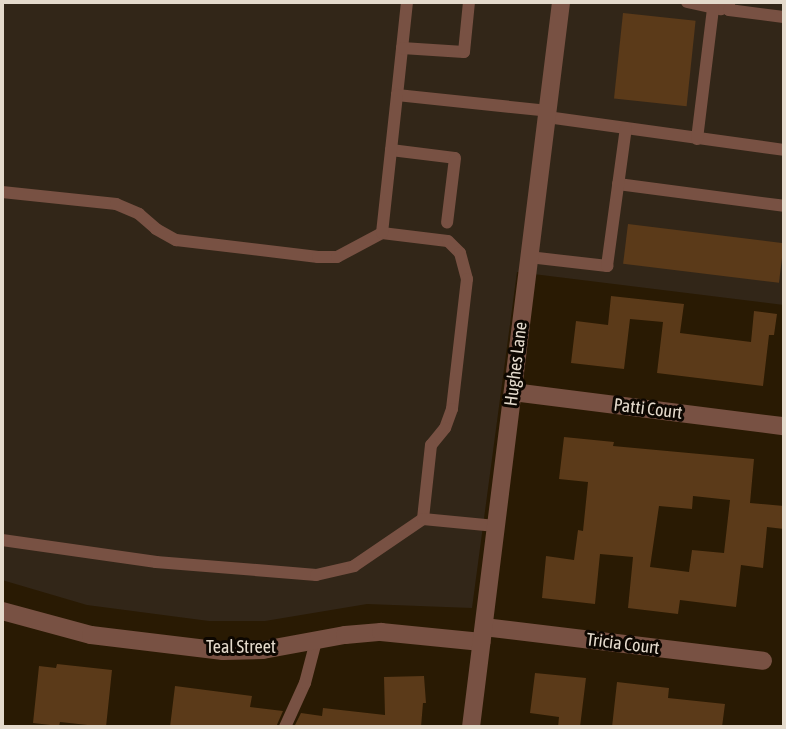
<!DOCTYPE html>
<style>
body{margin:0}
#map{position:relative;width:786px;height:729px;overflow:hidden;background:#291a03;font-family:"Asap Condensed",sans-serif}
div>[style]{position:absolute}
.commercial>*{inset:0;background:#322618}
.building>*{inset:0;background:#5b3a19;transform-origin:0 0}
.service>*{height:12px;margin:-6px;padding:0 6px;transform-origin:6px;border-radius:6px;background:#785143}
.minor>*{height:18px;margin:-9px;padding:0 9px;transform-origin:9px;border-radius:9px;background:#785143}
.tertiary>*{height:18px;margin:-9px;padding:0 9px;transform-origin:9px;border-radius:9px;background:#785143}
span{translate:-50% -50%;white-space:nowrap;text-align:center;line-height:1.15;-webkit-text-stroke:6px #0d0701;paint-order:stroke}
.street-label{font-size:18px;color:#e4dacc}
.frame{position:absolute;inset:0;border:4px solid #e4dacc;pointer-events:none}
</style>
<div id="map">
<div class="commercial">
<div style="clip-path:polygon(2px 2px,784px 2px,784px 305px,517px 272px,472px 608px,367px 604px,265px 621px,209px 621px,87px 605px,2px 580px)"></div>
</div>
<div class="building">
<div style="left:623px;top:13px;width:73px;height:86px;rotate:6deg"></div>
<div style="left:628px;top:224px;width:157px;height:40px;rotate:7deg"></div>
<div style="clip-path:polygon(611px 296px,684px 304px,680px 333px,751px 342px,754px 311px,777px 314px,774px 335px,769px 335px,763px 386px,657px 373px,663px 322px,630px 319px,624px 369px,571px 363px,576px 321px,608px 325px)"></div>
<div style="clip-path:polygon(evenodd,564px 437px,614px 442px,613px 446px,754px 459px,750px 503px,784px 506px,784px 529px,767px 527px,763px 568px,741px 565px,736px 607px,680px 600px,678px 614px,628px 608px,633px 557px,600px 554px,595px 604px,542px 598px,546px 556px,574px 560px,578px 530px,583px 531px,588px 482px,559px 479px,564px 437px,693px 496px,730px 500px,724px 553px,692px 550px,689px 572px,650px 567px,659px 506px,692px 509px,693px 496px)"></div>
<div style="clip-path:polygon(57px 664px,112px 670px,106px 727px,60px 722px,59px 726px,33px 723px,39px 666px,56px 668px)"></div>
<div style="clip-path:polygon(535px 673px,586px 678px,580px 727px,558px 727px,559px 717px,530px 713px)"></div>
<div style="clip-path:polygon(424px 676px,426px 703px,423px 703px,421px 727px,294px 727px,301px 713px,322px 716px,323px 708px,385px 715px,384px 677px)"></div>
<div style="clip-path:polygon(617px 682px,669px 688px,668px 698px,725px 704px,722px 727px,612px 727px)"></div>
<div style="clip-path:polygon(175px 686px,252px 696px,250px 707px,283px 711px,276px 727px,170px 727px)"></div>
</div>
<div class="service">
<div style="left:407px;top:2px;width:94px;rotate:96.1deg"></div>
<div style="left:397px;top:95px;width:152px;rotate:6deg"></div>
<div style="left:687px;top:2px;width:35px;rotate:12deg"></div>
<div style="left:729px;top:2px;width:8px;rotate:90deg"></div>
<div style="left:729px;top:10px;width:55px;rotate:7.3deg"></div>
<div style="left:402px;top:48px;width:62px;rotate:3.7deg"></div>
<div style="left:464px;top:52px;width:50px;rotate:-84.3deg"></div>
<div style="left:547px;top:117px;width:239px;rotate:7.9deg"></div>
<div style="left:697px;top:139px;width:132px;rotate:-83deg"></div>
<div style="left:391px;top:150px;width:64px;rotate:7.1deg"></div>
<div style="left:455px;top:158px;width:65px;rotate:97deg"></div>
<div style="left:618px;top:184px;width:167px;rotate:7.5deg"></div>
<div style="left:2px;top:192px;width:115px;rotate:6deg"></div>
<div style="left:116px;top:204px;width:25px;rotate:23deg"></div>
<div style="left:139px;top:214px;width:23px;rotate:41deg"></div>
<div style="left:156px;top:229px;width:23px;rotate:29deg"></div>
<div style="left:176px;top:240px;width:143px;rotate:6.8deg"></div>
<div style="left:318px;top:257px;width:19px"></div>
<div style="left:337px;top:257px;width:51px;rotate:-28.1deg"></div>
<div style="left:382px;top:233px;width:66px;rotate:6.9deg"></div>
<div style="left:448px;top:241px;width:17px;rotate:45deg"></div>
<div style="left:460px;top:253px;width:27px;rotate:75deg"></div>
<div style="left:467px;top:279px;width:131px;rotate:96.6deg"></div>
<div style="left:452px;top:409px;width:20px;rotate:110deg"></div>
<div style="left:445px;top:428px;width:22px;rotate:129deg"></div>
<div style="left:431px;top:445px;width:74px;rotate:96.2deg"></div>
<div style="left:382px;top:233px;width:139px;rotate:-83.8deg"></div>
<div style="left:529px;top:257px;width:79px;rotate:6.6deg"></div>
<div style="left:607px;top:266px;width:139px;rotate:-82.2deg"></div>
<div style="left:2px;top:540px;width:156px;rotate:8.1deg"></div>
<div style="left:156px;top:562px;width:161px;rotate:4.6deg"></div>
<div style="left:316px;top:575px;width:39px;rotate:-13deg"></div>
<div style="left:354px;top:566px;width:83px;rotate:-34.3deg"></div>
<div style="left:423px;top:519px;width:73px;rotate:5.5deg"></div>
<div style="left:285px;top:727px;width:48px;rotate:-65.6deg"></div>
<div style="left:305px;top:683px;width:43px;rotate:-75.3deg"></div>
</div>
<div class="minor">
<div style="left:513px;top:392px;width:273px;rotate:7.2deg"></div>
<div style="left:2px;top:611px;width:92px;rotate:15.1deg"></div>
<div style="left:91px;top:635px;width:133px;rotate:6.9deg"></div>
<div style="left:223px;top:651px;width:40px;rotate:-1.4deg"></div>
<div style="left:263px;top:650px;width:83px;rotate:-10.4deg"></div>
<div style="left:345px;top:635px;width:36px;rotate:-5deg"></div>
<div style="left:381px;top:632px;width:101px;rotate:5.7deg"></div>
<div style="left:484px;top:627px;width:281px;rotate:6.9deg"></div>
</div>
<div class="tertiary">
<div style="left:471px;top:727px;width:731px;rotate:-82.92deg"></div>
</div>
<div class="street-label">
<span style="left:516px;top:364px;rotate:-83deg">Hughes Lane</span>
<span style="left:648px;top:409px;rotate:7deg">Patti Court</span>
<span style="left:623px;top:644px;rotate:7deg">Tricia Court</span>
<span style="left:241px;top:647px">Teal Street</span>
</div>
<div class="frame"></div>
</div>
